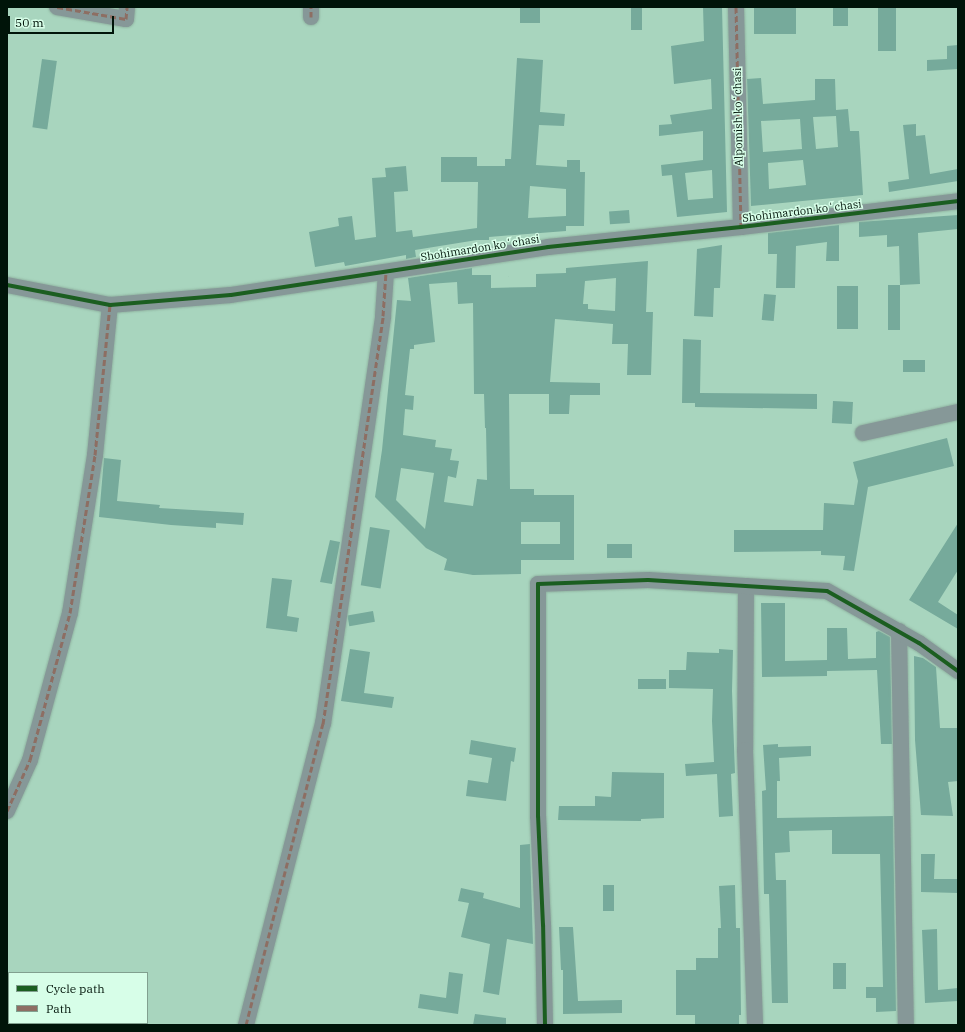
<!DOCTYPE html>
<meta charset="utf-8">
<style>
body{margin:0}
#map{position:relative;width:965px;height:1032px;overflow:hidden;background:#a8d5be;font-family:"IBM Plex Serif",serif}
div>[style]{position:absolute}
.building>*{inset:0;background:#76aa9b;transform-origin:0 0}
.roads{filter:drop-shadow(0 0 1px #90b3a1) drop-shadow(0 0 1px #90b3a1)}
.minor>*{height:16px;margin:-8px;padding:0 8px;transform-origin:8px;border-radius:8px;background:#869898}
.quiet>*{height:3px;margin-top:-1.5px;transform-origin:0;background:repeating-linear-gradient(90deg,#8d6e63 0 6px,transparent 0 9px)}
.cycleway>*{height:4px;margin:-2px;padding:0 2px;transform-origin:2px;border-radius:2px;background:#1b5e20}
span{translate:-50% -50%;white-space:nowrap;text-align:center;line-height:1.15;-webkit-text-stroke:3px #d7fee8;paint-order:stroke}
.street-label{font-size:11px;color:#001409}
.frame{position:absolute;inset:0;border:8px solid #001409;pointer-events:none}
.legend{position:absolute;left:8px;top:972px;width:140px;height:52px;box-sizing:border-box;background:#d7fee8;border:1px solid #81a08f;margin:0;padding:5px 7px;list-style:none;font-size:12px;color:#001409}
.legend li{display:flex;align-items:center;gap:8px;height:20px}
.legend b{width:20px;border:1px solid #81a08f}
.scale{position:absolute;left:8px;top:16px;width:106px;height:18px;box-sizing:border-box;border:2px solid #001409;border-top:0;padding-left:5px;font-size:12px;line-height:14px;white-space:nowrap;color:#001409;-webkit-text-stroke:3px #d7fee8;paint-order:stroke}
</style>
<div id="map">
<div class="building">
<div style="left:520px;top:7px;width:20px;height:16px"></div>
<div style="left:631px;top:7px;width:11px;height:23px"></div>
<div style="clip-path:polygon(evenodd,703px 7px,722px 7px,727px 212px,677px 217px,672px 175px,662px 176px,661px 165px,703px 160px,703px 131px,659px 136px,659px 125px,672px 124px,670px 115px,712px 109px,711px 79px,674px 84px,671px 46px,704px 41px,703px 7px,712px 170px,713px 198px,688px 200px,685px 173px,712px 170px)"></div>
<div style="left:754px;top:7px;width:42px;height:27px"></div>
<div style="left:833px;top:7px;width:15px;height:19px"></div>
<div style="left:878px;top:7px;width:18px;height:44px"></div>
<div style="clip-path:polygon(958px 45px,958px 69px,927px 71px,927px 60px,947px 59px,947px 46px)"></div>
<div style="clip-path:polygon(evenodd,517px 58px,543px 60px,540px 112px,565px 114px,564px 126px,539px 125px,536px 165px,567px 167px,567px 160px,580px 160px,580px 172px,585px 172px,584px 226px,566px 226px,566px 231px,489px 237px,489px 240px,477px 240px,415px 250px,416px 257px,406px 259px,406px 255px,345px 266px,344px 262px,315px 267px,309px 232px,339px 226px,338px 218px,352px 216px,355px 240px,376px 237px,372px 178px,386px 177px,385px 168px,406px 166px,408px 191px,394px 192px,396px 232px,412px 230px,413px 237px,477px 228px,478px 182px,441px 182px,441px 157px,477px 157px,477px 166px,505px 166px,505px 159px,511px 159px,517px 58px,530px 186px,566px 189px,566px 216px,528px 218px,530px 186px)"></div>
<div style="left:42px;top:59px;width:15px;height:69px;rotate:8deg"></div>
<div style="clip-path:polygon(evenodd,761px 78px,763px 104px,815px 100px,815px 79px,835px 79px,836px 110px,848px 109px,850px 131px,859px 131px,863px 195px,751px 206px,747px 79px,761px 78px,836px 116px,838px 147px,816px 149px,813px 117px,836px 116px,761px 78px,800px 119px,802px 149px,763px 152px,761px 121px,800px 119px,761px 78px,803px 160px,806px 185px,769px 189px,768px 163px,803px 160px)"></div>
<div style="clip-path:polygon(916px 124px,916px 136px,925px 135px,930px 174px,958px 169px,958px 181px,889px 192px,888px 182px,909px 179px,903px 125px)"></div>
<div style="left:629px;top:210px;width:13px;height:20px;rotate:86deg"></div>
<div style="clip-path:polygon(958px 215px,958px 229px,918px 233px,920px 284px,900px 285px,899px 246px,887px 247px,887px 235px,859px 237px,859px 222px)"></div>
<div style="clip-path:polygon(839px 225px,839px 261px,826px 261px,827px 242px,796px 246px,795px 288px,776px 288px,777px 254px,768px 254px,768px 233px)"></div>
<div style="clip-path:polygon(722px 245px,720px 288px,714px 288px,713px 317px,694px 316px,697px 249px)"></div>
<div style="clip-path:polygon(evenodd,648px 261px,646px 312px,653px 312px,651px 375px,627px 375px,628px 344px,612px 344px,613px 324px,555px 319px,550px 382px,600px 383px,600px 395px,570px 395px,569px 414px,549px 414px,549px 394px,509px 394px,510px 489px,534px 489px,534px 495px,574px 495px,574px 560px,521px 560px,521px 574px,473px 575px,444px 570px,447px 559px,426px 548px,375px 497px,382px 450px,397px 300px,411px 301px,408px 278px,472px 268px,472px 275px,491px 275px,491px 288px,536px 287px,536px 274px,566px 273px,566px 268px,648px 261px,616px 278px,615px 311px,588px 309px,588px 304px,583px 304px,585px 281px,616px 278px,648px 261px,457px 282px,458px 304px,473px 303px,474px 394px,484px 394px,485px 428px,486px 428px,487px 480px,477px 479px,473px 506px,444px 502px,448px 476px,456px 478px,459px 461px,450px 460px,452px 449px,435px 447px,436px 440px,403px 435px,405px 409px,413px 410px,414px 396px,405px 395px,410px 349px,414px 349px,414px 345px,435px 342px,429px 284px,457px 282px,648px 261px,401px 468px,434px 473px,425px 529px,396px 500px,401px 468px,648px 261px,521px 522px,560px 522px,560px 544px,521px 544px,521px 522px)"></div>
<div style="left:888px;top:285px;width:12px;height:45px"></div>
<div style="left:837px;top:286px;width:21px;height:43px"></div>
<div style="left:764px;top:294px;width:12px;height:26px;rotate:5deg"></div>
<div style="clip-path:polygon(683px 339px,701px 340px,700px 393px,817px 394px,817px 409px,695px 407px,695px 403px,682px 403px)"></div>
<div style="left:925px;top:360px;width:12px;height:22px;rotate:90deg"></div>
<div style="left:833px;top:401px;width:20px;height:22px;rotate:3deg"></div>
<div style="clip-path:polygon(947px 438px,954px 466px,868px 487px,854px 571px,843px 570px,845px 556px,821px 555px,821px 551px,734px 552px,734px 530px,823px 530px,824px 503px,854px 505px,858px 481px,853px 462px)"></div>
<div style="clip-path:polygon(104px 458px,121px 460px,117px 501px,160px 505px,159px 508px,244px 513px,243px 525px,216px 523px,216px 528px,171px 525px,99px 517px)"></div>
<div style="clip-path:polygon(958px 523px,958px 570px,938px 602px,958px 615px,958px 629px,909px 600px)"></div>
<div style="left:370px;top:527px;width:20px;height:59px;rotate:9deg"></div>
<div style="clip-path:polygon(330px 540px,340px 542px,332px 584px,320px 582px)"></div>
<div style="left:607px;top:544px;width:25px;height:14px"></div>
<div style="clip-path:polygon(272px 578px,292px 580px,287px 616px,299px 618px,297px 632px,266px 628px)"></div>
<div style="clip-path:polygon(761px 603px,785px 603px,785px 661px,827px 660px,827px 628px,847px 628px,848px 659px,876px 658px,876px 632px,879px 631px,890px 637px,892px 744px,881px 744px,877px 670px,827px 671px,827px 676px,762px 677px)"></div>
<div style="left:373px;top:611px;width:11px;height:26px;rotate:80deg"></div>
<div style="clip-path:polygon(350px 649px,370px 652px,364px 693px,394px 697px,392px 708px,341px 701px)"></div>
<div style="clip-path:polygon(719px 649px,733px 650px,732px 691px,735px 773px,731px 774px,733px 816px,719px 817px,717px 774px,686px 776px,685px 764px,714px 762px,712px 721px,713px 689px,669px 688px,669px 670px,686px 670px,687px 652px,719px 653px)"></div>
<div style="clip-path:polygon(914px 656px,923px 658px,936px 667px,940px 728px,958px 728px,958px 781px,948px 782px,953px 816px,921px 815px,915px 740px)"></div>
<div style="left:638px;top:679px;width:28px;height:10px"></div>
<div style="clip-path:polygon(471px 740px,516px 748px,514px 762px,511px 761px,506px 801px,466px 796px,468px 780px,488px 783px,492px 758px,469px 754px)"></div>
<div style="clip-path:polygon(778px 744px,778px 747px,811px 746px,811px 756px,779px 758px,780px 781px,777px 781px,777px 818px,893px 816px,896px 1011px,876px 1012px,876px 998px,866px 998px,866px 987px,883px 987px,880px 854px,832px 854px,832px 830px,789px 831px,790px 852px,775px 853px,776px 880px,786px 880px,788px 1003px,772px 1003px,769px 894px,764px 894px,762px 791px,766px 790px,763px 745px)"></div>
<div style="clip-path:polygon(612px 772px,664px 773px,664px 818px,641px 819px,641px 821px,558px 820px,559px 806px,595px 806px,595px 796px,611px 797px)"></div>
<div style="clip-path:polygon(530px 844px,533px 944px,507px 939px,499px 995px,483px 992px,490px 944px,461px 937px,469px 903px,458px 901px,461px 888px,484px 893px,483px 898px,520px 908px,520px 845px)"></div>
<div style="clip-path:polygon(921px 854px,935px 854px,934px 879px,958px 879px,958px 893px,921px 892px)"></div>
<div style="left:603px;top:885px;width:11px;height:26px"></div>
<div style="clip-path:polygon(735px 885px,736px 928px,740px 928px,741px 1015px,739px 1015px,739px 1025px,695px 1025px,695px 1015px,676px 1015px,676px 970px,696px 970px,696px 958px,718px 958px,718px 928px,721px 928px,719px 886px)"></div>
<div style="clip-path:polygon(559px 927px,573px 927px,578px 1001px,622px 1000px,622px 1013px,563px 1014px,563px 970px,561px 970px)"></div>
<div style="clip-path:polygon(937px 929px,938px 990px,958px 988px,958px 1001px,925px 1003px,922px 930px)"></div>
<div style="left:833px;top:963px;width:13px;height:26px"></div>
<div style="clip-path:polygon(449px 972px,463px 974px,458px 1014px,418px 1008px,420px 994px,446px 998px)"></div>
<div style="clip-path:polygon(475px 1014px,506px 1018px,506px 1025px,473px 1025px)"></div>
</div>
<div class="roads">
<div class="minor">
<div style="left:57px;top:7px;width:70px;rotate:9.9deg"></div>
<div style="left:126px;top:19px;width:12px;rotate:-85deg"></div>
<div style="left:736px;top:7px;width:220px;rotate:88.7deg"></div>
<div style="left:311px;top:17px;width:10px;rotate:-90deg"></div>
<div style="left:7px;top:285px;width:105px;rotate:11deg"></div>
<div style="left:110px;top:305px;width:121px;rotate:-4.7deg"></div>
<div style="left:231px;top:295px;width:321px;rotate:-8.6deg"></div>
<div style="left:548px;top:247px;width:194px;rotate:-5.9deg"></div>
<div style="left:741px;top:227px;width:219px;rotate:-6.8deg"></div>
<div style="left:863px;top:433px;width:97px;rotate:-12.5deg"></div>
<div style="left:746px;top:586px;width:164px;rotate:90.3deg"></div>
<div style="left:745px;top:750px;width:275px;rotate:87.9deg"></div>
<div style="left:899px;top:631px;width:394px;rotate:89deg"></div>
<div style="left:7px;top:811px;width:56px;rotate:-65.7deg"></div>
<div style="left:30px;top:760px;width:152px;rotate:-74.8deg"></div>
<div style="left:70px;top:613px;width:160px;rotate:-81deg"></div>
<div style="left:95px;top:455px;width:151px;rotate:-84.3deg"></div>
<div style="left:246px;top:1025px;width:311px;rotate:-75.7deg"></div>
<div style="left:323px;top:724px;width:412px;rotate:-81.6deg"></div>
<div style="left:383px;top:316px;width:44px;rotate:-86.1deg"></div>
<div style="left:545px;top:1025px;width:100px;rotate:-91.1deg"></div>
<div style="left:543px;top:925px;width:109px;rotate:-92.6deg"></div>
<div style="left:538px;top:816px;width:232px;rotate:-90deg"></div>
<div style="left:538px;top:584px;width:110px;rotate:-2.1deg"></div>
<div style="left:648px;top:580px;width:179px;rotate:3.5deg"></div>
<div style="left:827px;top:591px;width:106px;rotate:29.5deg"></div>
<div style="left:919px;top:643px;width:48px;rotate:35.7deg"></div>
</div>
</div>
<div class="quiet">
<div style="left:57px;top:7px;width:70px;rotate:9.9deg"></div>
<div style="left:126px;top:19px;width:12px;rotate:-85deg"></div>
<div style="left:736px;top:7px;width:220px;rotate:88.7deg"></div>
<div style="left:311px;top:17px;width:10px;rotate:-90deg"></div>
<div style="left:7px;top:811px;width:56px;rotate:-65.7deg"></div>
<div style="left:30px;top:760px;width:152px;rotate:-74.8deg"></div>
<div style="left:70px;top:613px;width:160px;rotate:-81deg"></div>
<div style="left:95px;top:455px;width:151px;rotate:-84.3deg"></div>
<div style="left:246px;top:1025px;width:311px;rotate:-75.7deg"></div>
<div style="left:323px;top:724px;width:412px;rotate:-81.6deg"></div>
<div style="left:383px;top:316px;width:44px;rotate:-86.1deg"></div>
</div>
<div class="cycleway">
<div style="left:7px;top:285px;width:105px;rotate:11deg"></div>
<div style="left:110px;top:305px;width:121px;rotate:-4.7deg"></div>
<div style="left:231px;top:295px;width:321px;rotate:-8.6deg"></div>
<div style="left:548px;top:247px;width:194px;rotate:-5.9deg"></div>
<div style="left:741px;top:227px;width:219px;rotate:-6.8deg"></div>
<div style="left:545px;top:1025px;width:100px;rotate:-91.1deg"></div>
<div style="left:543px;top:925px;width:109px;rotate:-92.6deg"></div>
<div style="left:538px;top:816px;width:232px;rotate:-90deg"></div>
<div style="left:538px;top:584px;width:110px;rotate:-2.1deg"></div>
<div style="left:648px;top:580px;width:179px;rotate:3.5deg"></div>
<div style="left:827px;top:591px;width:106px;rotate:29.5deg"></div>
<div style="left:919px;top:643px;width:48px;rotate:35.7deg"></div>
</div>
<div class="street-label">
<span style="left:738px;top:117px;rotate:-91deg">Alpomish koʻchasi</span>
<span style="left:802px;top:211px;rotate:-7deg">Shohimardon koʻchasi</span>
<span style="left:480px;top:248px;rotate:-9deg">Shohimardon koʻchasi</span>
</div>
<div class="frame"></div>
<ul class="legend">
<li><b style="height:5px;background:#1b5e20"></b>Cycle path</li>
<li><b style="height:5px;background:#8d6e63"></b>Path</li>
</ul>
<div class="scale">50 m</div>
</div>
